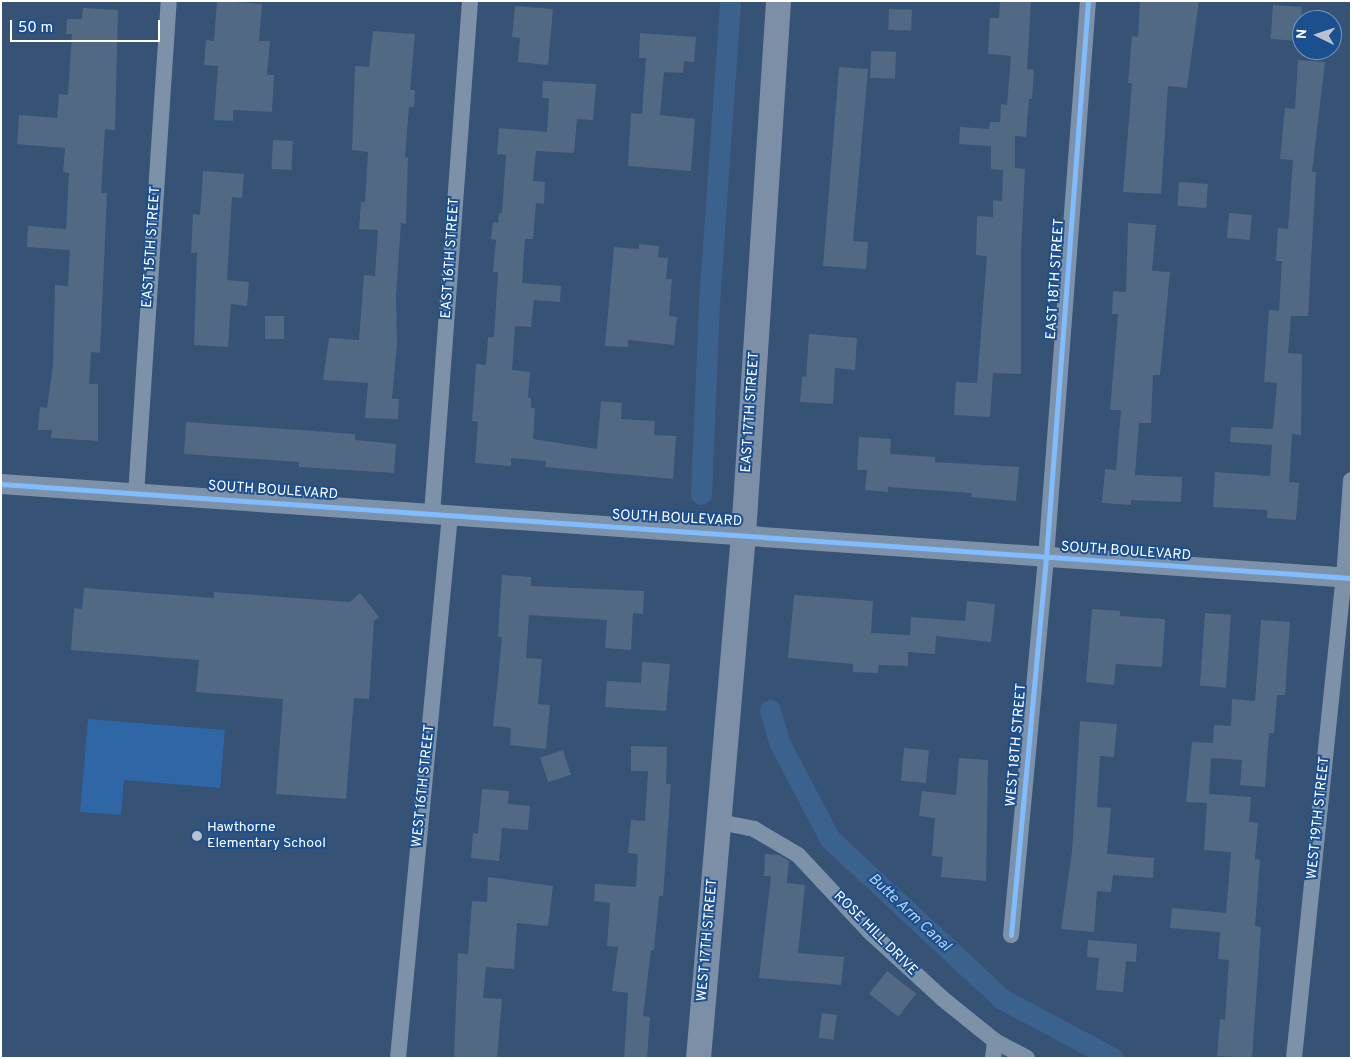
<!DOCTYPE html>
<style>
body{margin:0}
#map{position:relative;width:1352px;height:1059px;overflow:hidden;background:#365274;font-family:Overpass,sans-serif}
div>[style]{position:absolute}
.green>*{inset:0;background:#2f66a5}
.canal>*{height:21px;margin:-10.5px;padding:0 10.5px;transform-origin:10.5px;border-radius:10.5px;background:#3b618d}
.building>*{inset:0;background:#526984;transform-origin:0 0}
.minor>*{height:16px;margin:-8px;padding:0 8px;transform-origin:8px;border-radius:8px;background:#7d92a8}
.tertiary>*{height:20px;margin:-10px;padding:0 10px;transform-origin:10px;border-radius:10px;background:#7d92a8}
.primary>*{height:25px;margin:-12.5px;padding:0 12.5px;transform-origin:12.5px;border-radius:12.5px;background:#7d8ea7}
.cycleway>*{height:5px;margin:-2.5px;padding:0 2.5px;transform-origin:2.5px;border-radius:2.5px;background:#80bcff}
.dots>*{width:14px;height:14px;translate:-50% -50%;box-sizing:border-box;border:2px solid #1b4f8f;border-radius:50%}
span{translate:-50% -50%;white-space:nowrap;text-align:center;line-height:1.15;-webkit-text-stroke:4px #1b4f8f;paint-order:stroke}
.street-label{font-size:14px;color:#fff}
.poi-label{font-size:14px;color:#fff}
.left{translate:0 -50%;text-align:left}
.water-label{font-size:15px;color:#b5d3f5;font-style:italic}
.frame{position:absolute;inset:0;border:2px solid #fff;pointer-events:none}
.north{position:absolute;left:1292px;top:10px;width:50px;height:50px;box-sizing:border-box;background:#1b4f8f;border:1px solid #7695bc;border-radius:50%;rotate:274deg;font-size:14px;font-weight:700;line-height:20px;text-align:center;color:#fff}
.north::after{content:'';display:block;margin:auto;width:18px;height:22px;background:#b9c2ce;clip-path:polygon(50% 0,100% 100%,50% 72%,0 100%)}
.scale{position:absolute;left:10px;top:20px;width:150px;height:22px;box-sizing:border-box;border:2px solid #fff;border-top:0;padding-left:6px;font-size:15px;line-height:18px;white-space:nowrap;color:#fff;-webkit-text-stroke:4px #1b4f8f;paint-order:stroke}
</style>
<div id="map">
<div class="green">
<div style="clip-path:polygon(88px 719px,225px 730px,220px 788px,124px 780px,121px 815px,80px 812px)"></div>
</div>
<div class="canal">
<div style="left:701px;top:494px;width:191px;rotate:-87.6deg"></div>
<div style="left:709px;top:303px;width:303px;rotate:-86deg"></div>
<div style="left:770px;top:710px;width:33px;rotate:74deg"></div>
<div style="left:779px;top:742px;width:110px;rotate:62.3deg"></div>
<div style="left:830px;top:839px;width:235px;rotate:42.9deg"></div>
<div style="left:1002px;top:999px;width:126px;rotate:28deg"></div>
</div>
<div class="building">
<div style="clip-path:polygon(217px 1px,262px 4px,259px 41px,270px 41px,267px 75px,274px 75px,272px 112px,233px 110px,233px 121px,214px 120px,218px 66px,204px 65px,206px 40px,214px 41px)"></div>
<div style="clip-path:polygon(1000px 1px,1031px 1px,1027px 69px,1034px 70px,1032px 99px,1029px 99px,1026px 137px,1015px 136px,1015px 168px,1025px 169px,1021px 255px,1021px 374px,993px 373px,990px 417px,954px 415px,956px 382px,977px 383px,987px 256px,976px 255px,977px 216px,993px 217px,993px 200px,1002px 201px,1003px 170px,991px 169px,991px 146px,959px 144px,960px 127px,989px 129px,990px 122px,1000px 122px,1001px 104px,1007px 105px,1011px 56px,988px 54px,990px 18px,999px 18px)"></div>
<div style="clip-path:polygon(1140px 1px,1199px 1px,1187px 88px,1168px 86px,1161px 194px,1123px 192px,1132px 83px,1128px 83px,1132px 36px,1138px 37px)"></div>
<div style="left:1273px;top:5px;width:29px;height:34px;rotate:4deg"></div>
<div style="clip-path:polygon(515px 6px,553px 9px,548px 65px,518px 62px,520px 38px,512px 37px)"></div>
<div style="clip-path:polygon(83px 8px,118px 10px,115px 130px,105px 129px,101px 193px,107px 193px,100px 353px,91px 352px,89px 384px,98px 384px,98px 441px,51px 438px,52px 430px,38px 430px,40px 407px,47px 408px,53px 365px,55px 285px,68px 286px,70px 250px,27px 247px,28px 226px,66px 229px,69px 173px,63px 172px,65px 148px,17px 144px,19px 115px,57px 118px,59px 94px,68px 95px,72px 34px,66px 34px,67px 19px,82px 19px)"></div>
<div style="left:889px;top:9px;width:23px;height:21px;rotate:2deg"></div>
<div style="clip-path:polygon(373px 31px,415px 34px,410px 90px,415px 90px,414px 107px,409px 107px,405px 157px,408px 158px,406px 224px,401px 223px,396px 296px,397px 343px,392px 399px,399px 399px,398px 419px,365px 418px,368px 383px,323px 380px,329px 338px,359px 340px,364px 275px,375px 276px,378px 230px,359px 229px,361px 202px,365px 202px,368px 152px,352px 150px,355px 66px,369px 67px)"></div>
<div style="clip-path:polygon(640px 33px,696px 37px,694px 62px,684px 61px,683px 73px,664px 72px,660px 115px,695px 119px,691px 171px,628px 166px,631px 113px,642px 114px,646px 58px,639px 58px)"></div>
<div style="left:871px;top:51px;width:25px;height:27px;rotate:2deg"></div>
<div style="clip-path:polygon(1298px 60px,1325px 62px,1312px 172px,1316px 172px,1308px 316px,1291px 316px,1288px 353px,1302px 354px,1301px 435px,1292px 434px,1289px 482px,1299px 483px,1296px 520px,1267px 518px,1267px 510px,1213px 507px,1215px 472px,1270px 476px,1272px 445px,1230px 442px,1231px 427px,1273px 429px,1277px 383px,1264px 382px,1269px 310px,1279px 311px,1282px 261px,1276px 261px,1278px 228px,1288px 229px,1293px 160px,1280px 159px,1285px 108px,1295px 109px)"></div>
<div style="clip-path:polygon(839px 67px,868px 69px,853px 241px,868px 242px,866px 269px,823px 266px)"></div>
<div style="clip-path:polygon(543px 81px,596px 84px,593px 120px,577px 119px,574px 153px,536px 151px,533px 181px,545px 182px,544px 204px,536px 203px,533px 239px,525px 239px,522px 283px,561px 286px,560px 302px,534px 300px,531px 327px,515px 326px,512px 370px,530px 372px,528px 398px,531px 398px,531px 408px,535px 408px,533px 439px,597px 449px,601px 401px,622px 403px,621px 419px,655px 421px,654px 435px,676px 436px,673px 479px,545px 467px,546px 461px,511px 458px,511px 466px,475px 463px,478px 422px,472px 421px,476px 364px,486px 365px,488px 337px,494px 337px,498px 272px,493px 272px,496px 240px,491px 239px,493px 222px,498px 223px,499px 213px,502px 213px,506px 155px,497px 154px,499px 128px,547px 132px,549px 98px,542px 98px)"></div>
<div style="left:273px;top:140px;width:20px;height:29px;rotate:3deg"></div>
<div style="clip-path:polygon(203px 171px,244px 174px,242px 198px,232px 197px,227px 280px,249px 282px,247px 306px,231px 304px,228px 347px,194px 345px,197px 253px,191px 253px,193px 214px,200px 215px)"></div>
<div style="left:1179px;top:182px;width:29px;height:24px;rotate:4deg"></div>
<div style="left:1229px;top:213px;width:23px;height:25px;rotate:5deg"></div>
<div style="clip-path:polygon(1128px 223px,1156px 225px,1152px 271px,1170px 272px,1160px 375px,1153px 375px,1151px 423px,1139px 423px,1135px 475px,1182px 477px,1181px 502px,1131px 500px,1131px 505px,1102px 503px,1105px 469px,1116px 470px,1121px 410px,1110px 410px,1118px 314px,1112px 314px,1113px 291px,1126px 292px)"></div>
<div style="clip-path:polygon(639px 244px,659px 246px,658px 257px,668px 258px,666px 279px,672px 279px,669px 316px,677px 317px,674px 345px,628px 340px,628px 347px,605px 346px,614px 247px,639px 249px)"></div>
<div style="left:265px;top:316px;width:19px;height:23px"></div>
<div style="clip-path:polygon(809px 334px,857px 338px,855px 370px,835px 368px,833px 404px,800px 402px,802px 376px,806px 377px)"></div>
<div style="clip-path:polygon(186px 422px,355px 434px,355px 440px,396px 444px,394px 473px,299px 467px,299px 462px,184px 454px)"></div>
<div style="clip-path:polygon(859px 437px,891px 439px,890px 454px,935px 457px,935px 462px,1019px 467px,1016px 501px,971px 497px,972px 493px,888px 487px,888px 492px,865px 490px,867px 470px,857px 470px)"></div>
<div style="clip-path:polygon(502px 575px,531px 577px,531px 586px,644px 591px,643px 614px,633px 613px,631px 650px,605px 648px,607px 620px,529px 615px,526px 658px,542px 659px,538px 704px,550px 705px,546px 749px,510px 745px,511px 728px,493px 726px,502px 637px,498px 637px)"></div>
<div style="clip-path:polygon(84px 588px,214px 598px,214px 592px,350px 602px,360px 593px,379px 617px,374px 621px,369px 699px,354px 698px,346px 799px,276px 794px,283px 699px,196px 692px,199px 660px,71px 650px,74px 608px,82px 609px)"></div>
<div style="clip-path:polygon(794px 595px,873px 601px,871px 633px,910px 635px,911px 617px,965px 621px,967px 601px,995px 604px,991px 642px,936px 636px,935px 654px,908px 652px,908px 666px,879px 665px,878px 673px,853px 672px,853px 664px,788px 658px)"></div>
<div style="clip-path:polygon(1092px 609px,1120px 611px,1120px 616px,1165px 619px,1162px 667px,1116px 664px,1114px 685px,1086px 682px)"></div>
<div style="left:1205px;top:613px;width:26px;height:73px;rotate:4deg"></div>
<div style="clip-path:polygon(1261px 620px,1290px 622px,1285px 695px,1277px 695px,1274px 733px,1269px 733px,1265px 787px,1240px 785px,1242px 760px,1211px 758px,1209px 794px,1251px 797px,1249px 822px,1258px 823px,1255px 859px,1260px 860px,1255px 926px,1261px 927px,1252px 1058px,1217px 1056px,1220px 1019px,1225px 1020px,1229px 960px,1218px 959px,1220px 932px,1170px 928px,1172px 908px,1226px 913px,1231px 852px,1204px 850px,1207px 803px,1186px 802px,1192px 742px,1213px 743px,1214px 725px,1231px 726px,1232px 699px,1255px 701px)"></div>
<div style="clip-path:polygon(642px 662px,670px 664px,666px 711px,605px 707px,607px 681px,641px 683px)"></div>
<div style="clip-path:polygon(1080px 721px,1117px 724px,1114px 757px,1100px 756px,1097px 807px,1111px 808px,1107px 854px,1154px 858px,1153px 878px,1113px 875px,1111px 892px,1097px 891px,1094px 932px,1061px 929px,1072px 852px)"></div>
<div style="clip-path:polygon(631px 746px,667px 747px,666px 784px,671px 784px,663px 896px,659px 896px,654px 950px,651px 950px,643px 1016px,650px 1017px,647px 1058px,624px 1058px,628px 993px,612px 991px,618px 947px,607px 946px,610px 903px,594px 901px,595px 884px,636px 887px,638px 854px,628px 853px,631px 820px,645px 821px,648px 771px,631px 771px)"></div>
<div style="left:904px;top:748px;width:25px;height:33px;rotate:5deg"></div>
<div style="left:563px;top:750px;width:26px;height:24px;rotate:72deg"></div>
<div style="clip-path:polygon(959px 758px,988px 760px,986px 881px,941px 877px,943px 857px,932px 856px,935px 818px,919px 816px,922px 791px,956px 795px)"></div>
<div style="clip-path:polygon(482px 789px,509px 791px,508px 804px,530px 806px,528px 830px,502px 828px,499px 861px,471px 858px,473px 833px,478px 834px)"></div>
<div style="clip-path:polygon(765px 854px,779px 855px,789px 861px,787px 883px,805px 885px,798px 953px,844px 957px,841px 985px,759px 978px,771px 876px,764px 876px)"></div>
<div style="clip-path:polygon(488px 877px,553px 886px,548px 926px,517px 923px,514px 969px,486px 967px,483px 998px,502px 999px,497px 1058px,454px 1058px,458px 953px,468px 954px,472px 901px,487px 902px)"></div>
<div style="clip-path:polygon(1088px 940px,1137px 944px,1136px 962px,1126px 961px,1123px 992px,1096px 990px,1099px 958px,1087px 957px)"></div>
<div style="left:887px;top:971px;width:37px;height:29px;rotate:38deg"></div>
<div style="left:822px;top:1013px;width:15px;height:25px;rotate:8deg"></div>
</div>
<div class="minor">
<div style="left:136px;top:494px;width:494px;rotate:-86.2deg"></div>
<div style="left:432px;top:514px;width:514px;rotate:-85.76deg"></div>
<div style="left:719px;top:822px;width:36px;rotate:11deg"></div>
<div style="left:754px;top:829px;width:51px;rotate:30.6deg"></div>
<div style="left:798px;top:855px;width:104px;rotate:46.9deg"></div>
<div style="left:869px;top:931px;width:100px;rotate:42.6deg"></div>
<div style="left:943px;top:999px;width:67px;rotate:38.9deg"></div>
<div style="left:995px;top:1041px;width:36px;rotate:28deg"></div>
<div style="left:1011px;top:935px;width:379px;rotate:-84.7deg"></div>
<div style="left:1046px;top:558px;width:559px;rotate:-85.69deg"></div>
<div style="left:398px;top:1058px;width:545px;rotate:-84.53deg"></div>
<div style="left:993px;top:1058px;width:17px;rotate:-83deg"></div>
<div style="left:1294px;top:1058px;width:483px;rotate:-84.1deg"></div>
<div style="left:1344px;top:578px;width:98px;rotate:-85.9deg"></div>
</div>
<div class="tertiary">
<div style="left:1px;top:484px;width:1353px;rotate:3.98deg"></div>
</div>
<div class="primary">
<div style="left:698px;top:1058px;width:526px;rotate:-85.09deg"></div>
<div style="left:743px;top:534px;width:534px;rotate:-86.24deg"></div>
</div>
<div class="cycleway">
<div style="left:1px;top:484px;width:1353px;rotate:3.98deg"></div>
<div style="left:1011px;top:935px;width:379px;rotate:-84.7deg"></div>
<div style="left:1046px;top:558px;width:559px;rotate:-85.69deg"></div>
</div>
<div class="dots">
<div style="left:197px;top:836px;background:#b9c2ce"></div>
</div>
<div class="street-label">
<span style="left:152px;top:247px;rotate:-86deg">EAST 15TH STREET</span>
<span style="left:451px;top:258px;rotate:-86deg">EAST 16TH STREET</span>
<span style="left:1056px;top:279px;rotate:-86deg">EAST 18TH STREET</span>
<span style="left:751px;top:412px;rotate:-86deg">EAST 17TH STREET</span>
<span style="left:273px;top:491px;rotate:4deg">SOUTH BOULEVARD</span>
<span style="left:677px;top:519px;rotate:3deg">SOUTH BOULEVARD</span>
<span style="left:1126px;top:552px;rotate:4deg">SOUTH BOULEVARD</span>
<span style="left:1017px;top:745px;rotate:-85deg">WEST 18TH STREET</span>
<span style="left:424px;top:786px;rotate:-84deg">WEST 16TH STREET</span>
<span style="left:1319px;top:818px;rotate:-84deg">WEST 19TH STREET</span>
<span style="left:875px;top:934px;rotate:45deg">ROSE HILL DRIVE</span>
<span style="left:708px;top:940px;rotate:-85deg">WEST 17TH STREET</span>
</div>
<div class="poi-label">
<span class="left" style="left:207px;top:836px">Hawthorne<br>Elementary School</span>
</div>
<div class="water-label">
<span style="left:909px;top:913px;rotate:43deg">Butte Arm Canal</span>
</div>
<div class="frame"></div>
<div class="north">N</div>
<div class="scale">50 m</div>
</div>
